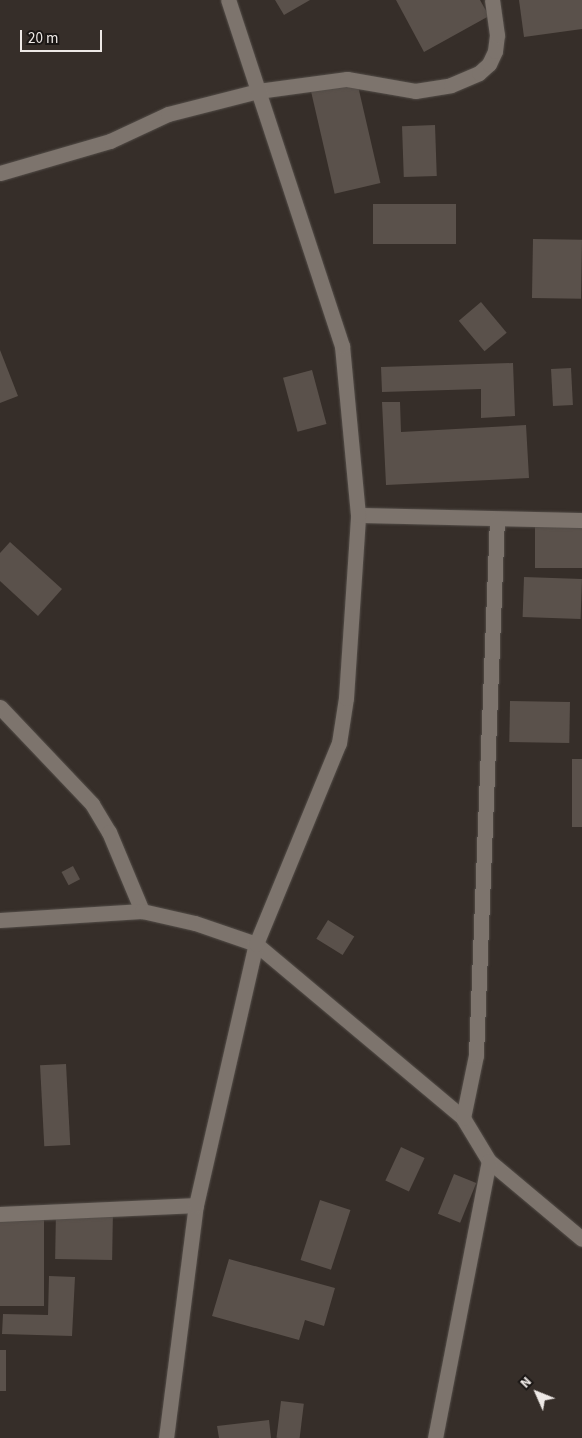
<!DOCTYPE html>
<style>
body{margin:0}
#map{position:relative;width:582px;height:1438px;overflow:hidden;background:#362e29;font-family:"Source Sans 3",sans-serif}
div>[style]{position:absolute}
.building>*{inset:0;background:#5a514b;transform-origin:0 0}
.roads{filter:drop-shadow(0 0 1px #534d48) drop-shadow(0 0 1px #534d48)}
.minor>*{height:15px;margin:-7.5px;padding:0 7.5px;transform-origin:7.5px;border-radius:7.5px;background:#7d746d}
span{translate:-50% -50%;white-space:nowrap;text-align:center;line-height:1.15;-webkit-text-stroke:5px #1b1715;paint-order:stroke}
.north{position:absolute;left:512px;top:1368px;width:50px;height:50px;-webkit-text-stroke:4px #1b1715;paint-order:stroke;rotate:314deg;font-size:14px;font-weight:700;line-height:20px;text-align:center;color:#eee9e6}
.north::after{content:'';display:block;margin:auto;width:18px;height:22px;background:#eee9e6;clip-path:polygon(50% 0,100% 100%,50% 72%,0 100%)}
.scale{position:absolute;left:20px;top:30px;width:82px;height:22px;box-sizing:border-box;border:2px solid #eee9e6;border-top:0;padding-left:6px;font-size:15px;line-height:18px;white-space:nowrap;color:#eee9e6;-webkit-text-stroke:4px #1b1715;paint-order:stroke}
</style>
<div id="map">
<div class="building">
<div style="clip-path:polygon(275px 0,310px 0,284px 15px)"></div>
<div style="clip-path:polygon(396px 0,480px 0,489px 16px,424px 52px)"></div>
<div style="clip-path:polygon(519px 0,582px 0,582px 29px,524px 37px)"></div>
<div style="left:355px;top:73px;width:113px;height:47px;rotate:77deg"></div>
<div style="left:435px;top:125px;width:51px;height:33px;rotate:88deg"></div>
<div style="left:373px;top:204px;width:83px;height:40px"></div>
<div style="left:533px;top:239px;width:49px;height:59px;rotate:1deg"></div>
<div style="left:481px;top:302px;width:40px;height:29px;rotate:50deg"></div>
<div style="clip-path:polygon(0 350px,18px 396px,0 403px)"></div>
<div style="clip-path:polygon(513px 363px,515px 416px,481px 418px,481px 389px,382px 392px,381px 367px)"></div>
<div style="left:571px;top:368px;width:37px;height:20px;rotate:87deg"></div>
<div style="left:312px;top:370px;width:56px;height:30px;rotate:75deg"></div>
<div style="clip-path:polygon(382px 402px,400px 402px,401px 432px,526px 425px,529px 478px,386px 485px)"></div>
<div style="left:582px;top:516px;width:52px;height:47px;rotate:90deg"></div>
<div style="clip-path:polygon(10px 542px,62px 589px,38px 616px,0 581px,0 553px)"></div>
<div style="left:524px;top:577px;width:58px;height:40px;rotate:2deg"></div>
<div style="left:510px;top:701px;width:60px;height:41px;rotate:1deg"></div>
<div style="left:572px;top:759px;width:10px;height:68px"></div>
<div style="left:73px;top:866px;width:15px;height:13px;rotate:62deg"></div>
<div style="left:328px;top:920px;width:31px;height:22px;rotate:32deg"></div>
<div style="left:66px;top:1064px;width:81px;height:26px;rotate:87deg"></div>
<div style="left:401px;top:1147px;width:26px;height:37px;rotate:25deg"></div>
<div style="left:454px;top:1174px;width:24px;height:43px;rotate:22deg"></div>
<div style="left:320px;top:1200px;width:32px;height:63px;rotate:18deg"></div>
<div style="left:56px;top:1209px;width:57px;height:50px;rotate:1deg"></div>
<div style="left:0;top:1215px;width:44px;height:91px"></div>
<div style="clip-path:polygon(229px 1259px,335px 1288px,324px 1326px,305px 1320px,299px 1340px,212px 1316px)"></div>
<div style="clip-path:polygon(49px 1276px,75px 1277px,72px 1336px,2px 1334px,3px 1314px,48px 1315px)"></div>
<div style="left:0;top:1350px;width:6px;height:41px"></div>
<div style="left:281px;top:1401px;width:23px;height:37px;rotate:7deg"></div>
<div style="clip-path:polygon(269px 1420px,271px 1438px,219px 1438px,217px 1426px)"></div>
</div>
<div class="roads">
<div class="minor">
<div style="left:0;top:173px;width:115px;rotate:-16.2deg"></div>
<div style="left:110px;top:141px;width:64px;rotate:-25deg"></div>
<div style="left:168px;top:114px;width:93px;rotate:-14.3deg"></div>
<div style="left:258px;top:91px;width:90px;rotate:-7.7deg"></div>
<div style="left:347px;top:79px;width:69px;rotate:10deg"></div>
<div style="left:415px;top:91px;width:36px;rotate:-9deg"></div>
<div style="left:451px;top:85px;width:30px;rotate:-23deg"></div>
<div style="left:479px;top:73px;width:13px;rotate:-42deg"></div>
<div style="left:489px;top:64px;width:14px;rotate:-65deg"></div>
<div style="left:495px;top:51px;width:16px;rotate:-83deg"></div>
<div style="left:497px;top:35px;width:35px;rotate:-98deg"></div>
<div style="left:358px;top:515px;width:224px;rotate:1.3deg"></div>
<div style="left:0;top:707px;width:134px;rotate:46.5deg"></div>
<div style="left:92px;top:804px;width:33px;rotate:59deg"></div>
<div style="left:109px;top:832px;width:86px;rotate:67.3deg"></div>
<div style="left:0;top:920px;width:142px;rotate:-3.6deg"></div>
<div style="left:142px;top:911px;width:54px;rotate:12.8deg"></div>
<div style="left:195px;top:923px;width:65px;rotate:19deg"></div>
<div style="left:256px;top:944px;width:270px;rotate:40deg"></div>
<div style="left:463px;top:1118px;width:50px;rotate:58.8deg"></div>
<div style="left:489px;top:1161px;width:121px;rotate:40deg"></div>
<div style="left:463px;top:1118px;width:64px;rotate:-78.3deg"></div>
<div style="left:476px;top:1055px;width:536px;rotate:-87.76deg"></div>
<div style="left:0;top:1214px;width:196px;rotate:-2.6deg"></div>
<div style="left:166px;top:1438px;width:235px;rotate:-82.7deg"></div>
<div style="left:196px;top:1205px;width:268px;rotate:-77.1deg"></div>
<div style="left:256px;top:944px;width:217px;rotate:-67.6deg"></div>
<div style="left:339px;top:743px;width:46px;rotate:-81.2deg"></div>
<div style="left:346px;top:698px;width:183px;rotate:-86.2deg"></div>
<div style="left:358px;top:515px;width:170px;rotate:-95.4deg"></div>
<div style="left:342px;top:346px;width:364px;rotate:-108.2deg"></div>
<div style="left:435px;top:1438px;width:282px;rotate:-79deg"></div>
</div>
</div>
<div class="north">N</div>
<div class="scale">20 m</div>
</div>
